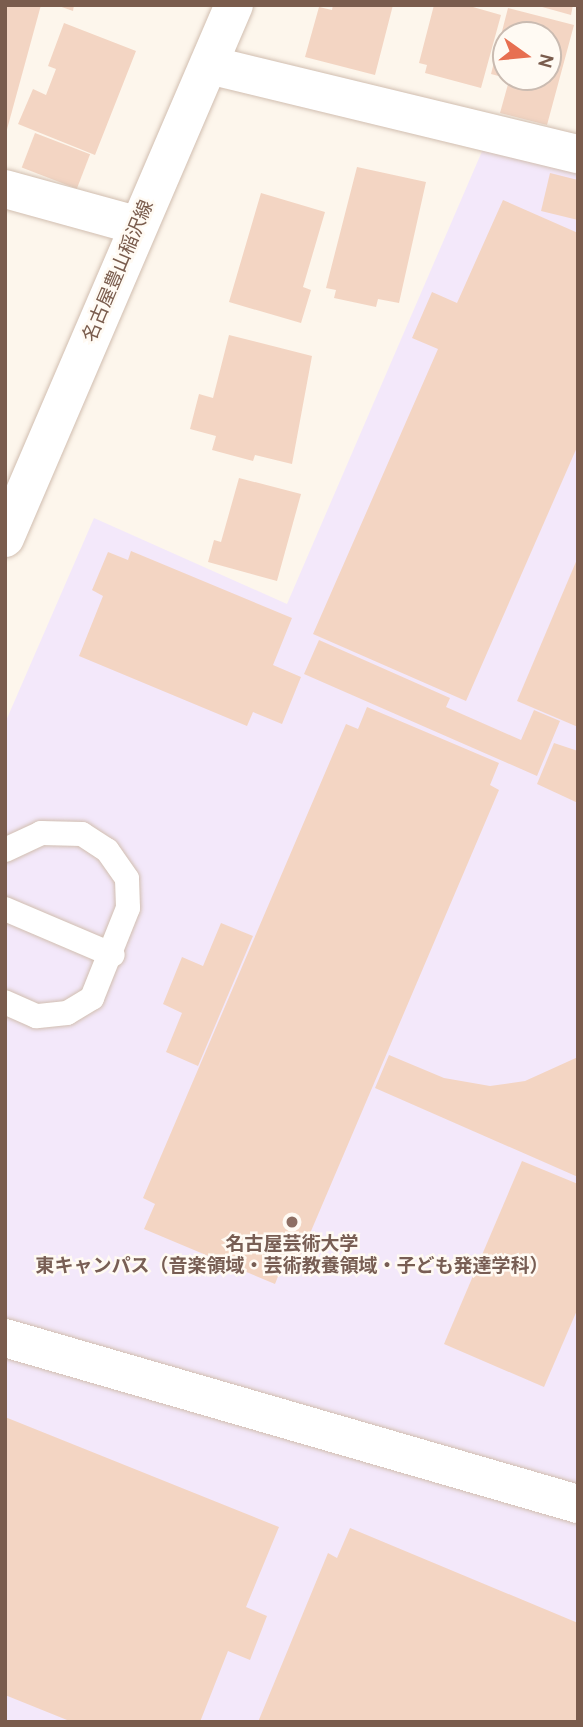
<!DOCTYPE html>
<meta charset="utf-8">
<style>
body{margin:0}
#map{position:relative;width:583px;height:1727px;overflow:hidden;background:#fdf6ec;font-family:Cabin,"Noto Sans JP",sans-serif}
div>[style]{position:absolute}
.education>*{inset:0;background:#f3e8fa}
.building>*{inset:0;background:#f3d5c3;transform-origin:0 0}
.roads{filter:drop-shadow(0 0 2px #d1beb0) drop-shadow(0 0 2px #d1beb0)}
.lane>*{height:24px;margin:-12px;padding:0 12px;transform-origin:12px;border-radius:12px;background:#fff}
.street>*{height:38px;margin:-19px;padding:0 19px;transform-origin:19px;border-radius:19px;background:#fff}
.secondary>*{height:38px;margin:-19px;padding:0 19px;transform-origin:19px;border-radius:19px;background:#fff}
.dots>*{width:19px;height:19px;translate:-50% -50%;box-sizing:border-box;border:4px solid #fffaf3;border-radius:50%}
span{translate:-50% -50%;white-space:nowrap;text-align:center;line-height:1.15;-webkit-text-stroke:5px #fffaf3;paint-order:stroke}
.street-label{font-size:19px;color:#7a5c4d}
.education-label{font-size:19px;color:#785e54;font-weight:700}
.frame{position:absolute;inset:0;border:7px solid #7a5c4d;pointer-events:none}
.north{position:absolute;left:492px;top:21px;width:70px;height:70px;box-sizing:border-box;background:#fffaf3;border:2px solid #cabbb1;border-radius:50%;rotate:105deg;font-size:19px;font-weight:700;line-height:28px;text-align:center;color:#7a5c4d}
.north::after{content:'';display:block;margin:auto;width:24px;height:32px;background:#e76f51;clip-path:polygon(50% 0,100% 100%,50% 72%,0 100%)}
</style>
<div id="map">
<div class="education">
<div style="clip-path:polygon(483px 149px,578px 171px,578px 1722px,5px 1722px,5px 723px,94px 518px,287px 604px)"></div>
</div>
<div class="building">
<div style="clip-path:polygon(5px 5px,41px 5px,6px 133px,5px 132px)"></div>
<div style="clip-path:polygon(56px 5px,74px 5px,73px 11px)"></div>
<div style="clip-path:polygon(333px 5px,393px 5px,375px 75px,305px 57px,319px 7px,332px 10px)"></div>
<div style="clip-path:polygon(434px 5px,466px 5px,501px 15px,481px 88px,425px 73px,427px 65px,419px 63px)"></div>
<div style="clip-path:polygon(535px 5px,573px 5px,571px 15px)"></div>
<div style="clip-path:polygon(508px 8px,574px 25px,547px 125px,500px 113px,510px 77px,548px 77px,548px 35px,506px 35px,506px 78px,491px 74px)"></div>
<div style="clip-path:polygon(64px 23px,136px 51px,95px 155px,18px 124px,33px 89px,46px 95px,56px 69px,48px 66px)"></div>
<div style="left:35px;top:133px;width:59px;height:37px;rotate:21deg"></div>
<div style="clip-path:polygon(357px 167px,426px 182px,399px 303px,378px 299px,376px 307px,334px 298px,336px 290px,326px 288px)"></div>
<div style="clip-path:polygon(550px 173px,578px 180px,578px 220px,541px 211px)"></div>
<div style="clip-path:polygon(261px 193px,325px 212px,303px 287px,311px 290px,301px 323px,229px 302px)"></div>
<div style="clip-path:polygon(503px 200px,578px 233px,578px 445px,466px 701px,313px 634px,438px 349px,412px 338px,432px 292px,457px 303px)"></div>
<div style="clip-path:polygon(229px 335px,312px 356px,292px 464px,255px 455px,253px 461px,212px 450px,216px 436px,190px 429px,199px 394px,213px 398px)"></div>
<div style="clip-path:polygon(239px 478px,301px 494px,277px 581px,208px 562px,214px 540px,221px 542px)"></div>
<div style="clip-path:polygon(131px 551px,292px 618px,273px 665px,301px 677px,282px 724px,253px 712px,247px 726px,79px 656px,103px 596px,92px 590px,108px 552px,128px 560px)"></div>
<div style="clip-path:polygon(578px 557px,578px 727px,517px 701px)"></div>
<div style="clip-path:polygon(319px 640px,450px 698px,446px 707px,521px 740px,534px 710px,560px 721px,537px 776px,304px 674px)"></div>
<div style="clip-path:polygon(367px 707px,499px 763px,490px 785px,499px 790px,297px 1264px,285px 1259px,275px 1284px,144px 1229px,155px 1204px,143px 1198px,346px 724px,358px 729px)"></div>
<div style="clip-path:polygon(554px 743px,578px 751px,578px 803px,537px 784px)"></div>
<div style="clip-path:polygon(221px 923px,253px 936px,198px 1066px,166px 1052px,182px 1013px,163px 1004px,182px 957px,203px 966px)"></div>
<div style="clip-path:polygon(389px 1055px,444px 1078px,490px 1086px,525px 1081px,578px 1057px,578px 1177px,375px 1088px)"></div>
<div style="clip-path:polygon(522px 1161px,578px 1184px,578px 1308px,544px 1387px,444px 1344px)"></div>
<div style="clip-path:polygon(5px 1417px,279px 1527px,246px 1607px,267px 1616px,250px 1660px,228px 1651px,200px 1722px,72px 1722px,5px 1695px)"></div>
<div style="clip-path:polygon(350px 1528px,578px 1623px,578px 1722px,258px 1722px,328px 1553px,337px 1558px)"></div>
</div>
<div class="roads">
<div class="lane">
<div style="left:5px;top:850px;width:40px;rotate:-25deg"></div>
<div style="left:41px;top:833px;width:41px;rotate:1.4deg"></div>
<div style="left:82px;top:834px;width:30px;rotate:33deg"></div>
<div style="left:107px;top:850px;width:35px;rotate:55deg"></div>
<div style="left:127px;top:879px;width:29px;rotate:88deg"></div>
<div style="left:128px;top:908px;width:97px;rotate:111.8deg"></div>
<div style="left:92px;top:998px;width:29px;rotate:149deg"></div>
<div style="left:67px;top:1013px;width:31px;rotate:174deg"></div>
<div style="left:36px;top:1016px;width:34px;rotate:-156deg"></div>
<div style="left:5px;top:909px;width:117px;rotate:23.1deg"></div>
</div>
<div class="street">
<div style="left:209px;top:65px;width:380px;rotate:13.6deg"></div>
<div style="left:5px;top:189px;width:136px;rotate:15.4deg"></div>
<div style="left:5px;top:1338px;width:597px;rotate:16.16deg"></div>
</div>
<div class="secondary">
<div style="left:5px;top:538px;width:580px;rotate:-66.75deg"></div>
</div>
</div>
<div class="dots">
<div style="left:292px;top:1222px;background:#8d6e63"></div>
</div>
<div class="street-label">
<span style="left:118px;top:271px;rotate:-67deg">名古屋豊山稲沢線</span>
</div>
<div class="education-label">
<span style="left:292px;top:1255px">名古屋芸術大学<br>東キャンパス（音楽領域・芸術教養領域・子ども発達学科）</span>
</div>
<div class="frame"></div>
<div class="north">N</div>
</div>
